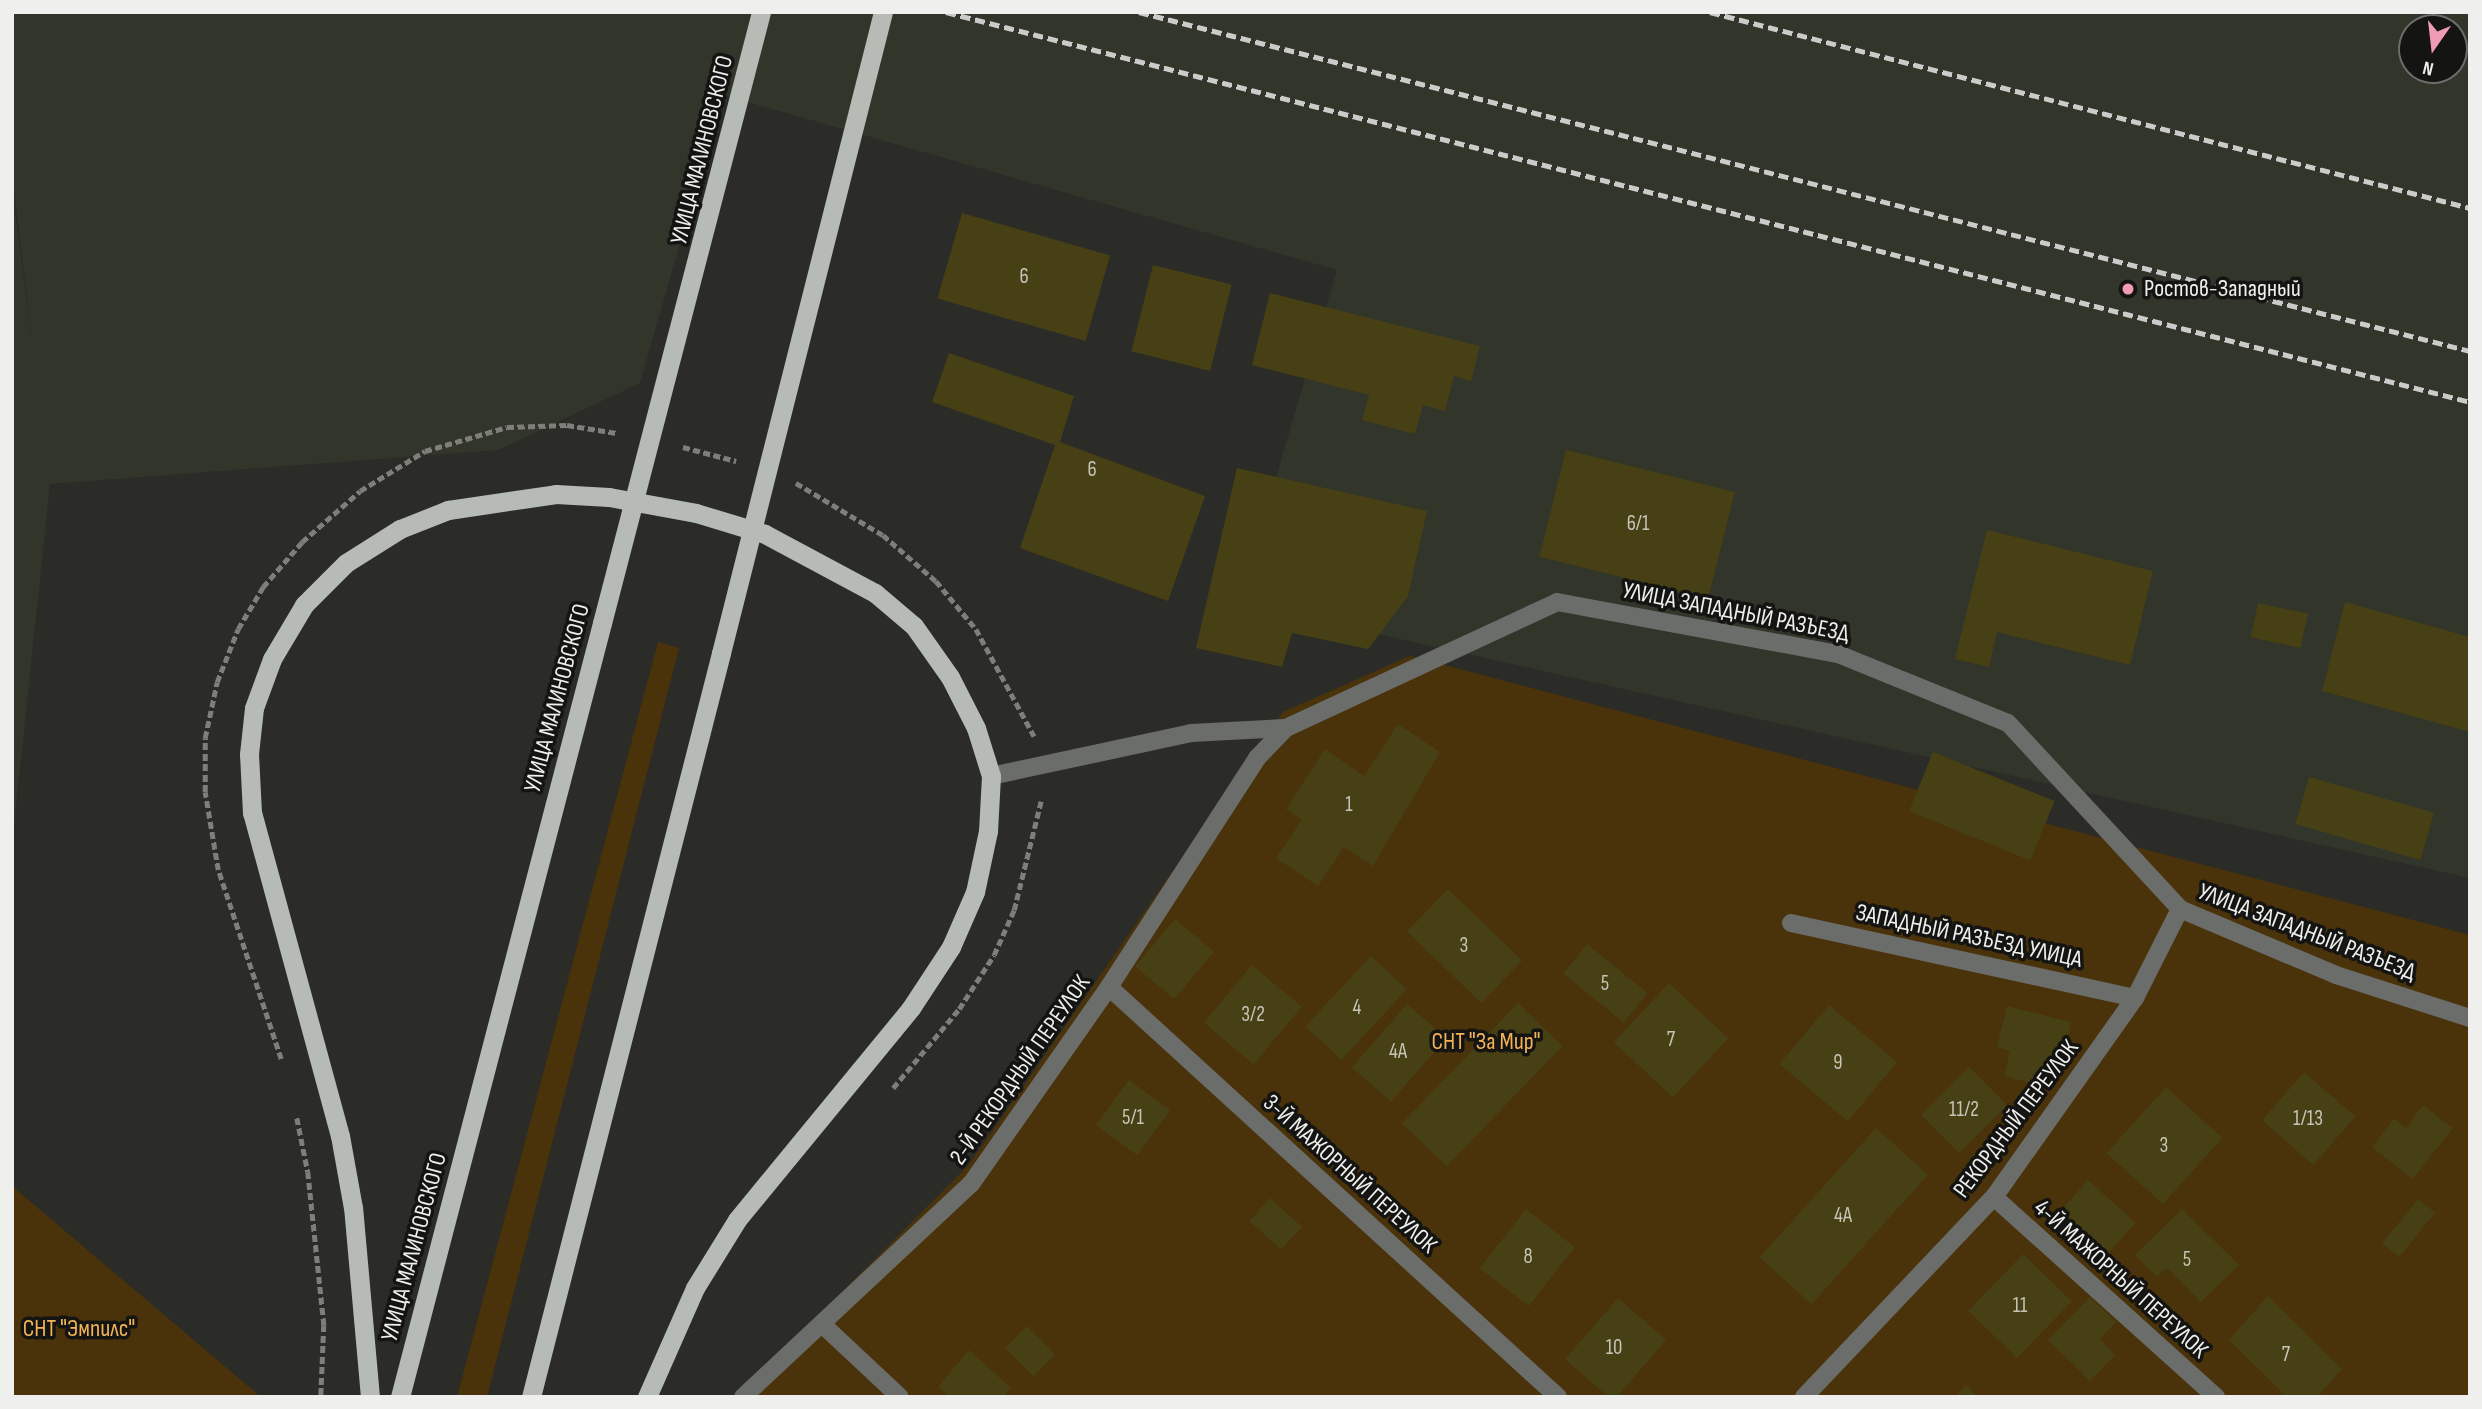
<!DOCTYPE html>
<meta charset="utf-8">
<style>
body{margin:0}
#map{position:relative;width:2482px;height:1409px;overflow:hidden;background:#2b2c27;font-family:"Sofia Sans Condensed",sans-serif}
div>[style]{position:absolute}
.built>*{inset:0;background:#31352a}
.green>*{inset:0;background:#4a320a}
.building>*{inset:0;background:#474015;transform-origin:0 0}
.path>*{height:4.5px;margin-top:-2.25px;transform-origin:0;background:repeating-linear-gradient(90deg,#7e7f7b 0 7px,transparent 0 10.5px)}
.minor>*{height:18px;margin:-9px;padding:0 9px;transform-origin:9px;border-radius:9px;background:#6b6d6b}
.trunk>*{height:19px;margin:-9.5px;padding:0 9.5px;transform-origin:9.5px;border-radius:9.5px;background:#b6bbb6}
.rail>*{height:5px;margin-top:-2.5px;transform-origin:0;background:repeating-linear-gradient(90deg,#cbccc9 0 10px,transparent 0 15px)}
.trunk-bridge>*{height:19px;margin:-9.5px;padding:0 9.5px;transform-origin:9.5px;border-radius:9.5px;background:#b6bbb6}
.dots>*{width:19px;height:19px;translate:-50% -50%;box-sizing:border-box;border:4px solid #141412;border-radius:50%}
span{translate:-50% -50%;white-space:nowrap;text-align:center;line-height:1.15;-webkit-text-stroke:7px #141412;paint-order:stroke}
.number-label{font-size:21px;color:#c5c4b7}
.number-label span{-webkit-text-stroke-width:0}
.street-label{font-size:24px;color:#eff0ed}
.poi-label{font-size:24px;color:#eff0ed}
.left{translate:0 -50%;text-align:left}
.park-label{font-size:24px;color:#f4b456}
.frame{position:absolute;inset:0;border:14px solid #eff0ed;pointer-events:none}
.north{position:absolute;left:2398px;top:14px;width:70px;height:70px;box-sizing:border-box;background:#141412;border:2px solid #6c6c6a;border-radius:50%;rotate:194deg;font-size:19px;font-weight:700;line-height:28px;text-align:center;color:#eff0ed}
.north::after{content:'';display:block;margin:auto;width:24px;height:32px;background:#f19ab4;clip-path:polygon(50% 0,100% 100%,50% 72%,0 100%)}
</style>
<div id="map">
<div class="built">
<div style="clip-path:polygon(evenodd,12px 12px,2470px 12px,2470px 878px,1239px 603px,1337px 270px,709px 91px,686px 223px,640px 383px,498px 450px,50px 484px,12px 845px,12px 189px,34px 354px,12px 175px,12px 12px,2412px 28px,2454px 28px,2454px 70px,2412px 70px,2412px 28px)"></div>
</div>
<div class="green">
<div style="clip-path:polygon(658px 642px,679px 648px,487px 1397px,457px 1397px)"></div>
<div style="clip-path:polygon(1410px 656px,2470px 935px,2470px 1397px,737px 1397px,968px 1166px,1283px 712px)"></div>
<div style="clip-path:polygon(12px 1186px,261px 1397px,12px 1397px)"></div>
</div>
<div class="building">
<div style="left:962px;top:213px;width:154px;height:89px;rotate:16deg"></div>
<div style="left:1153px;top:265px;width:81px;height:89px;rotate:14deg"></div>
<div style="clip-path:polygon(1270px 293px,1480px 346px,1471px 381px,1454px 376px,1445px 411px,1423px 405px,1415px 434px,1362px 420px,1369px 395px,1252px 365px)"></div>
<div style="clip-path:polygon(949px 353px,1074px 396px,1060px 442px,1205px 496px,1168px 601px,1020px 548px,1055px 445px,932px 402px)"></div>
<div style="left:1566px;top:450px;width:174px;height:110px;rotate:14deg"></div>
<div style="clip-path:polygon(1237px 468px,1427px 511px,1408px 596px,1368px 649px,1292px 633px,1282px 667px,1196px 648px)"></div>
<div style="clip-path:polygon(1987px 530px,2153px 571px,2130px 665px,1997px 632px,1989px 667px,1955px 659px)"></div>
<div style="clip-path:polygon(2345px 602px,2470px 637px,2470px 732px,2322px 691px)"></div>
<div style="left:2258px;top:603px;width:51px;height:35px;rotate:12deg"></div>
<div style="clip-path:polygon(1398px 724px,1440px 752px,1373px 866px,1344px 847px,1318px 886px,1276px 858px,1302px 820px,1286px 809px,1325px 749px,1364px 776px)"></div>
<div style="left:1933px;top:752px;width:131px;height:64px;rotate:22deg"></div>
<div style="left:2309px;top:777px;width:130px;height:49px;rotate:16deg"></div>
<div style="left:1448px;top:889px;width:103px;height:59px;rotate:44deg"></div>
<div style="left:1175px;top:919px;width:51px;height:62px;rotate:40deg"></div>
<div style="left:1587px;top:944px;width:78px;height:38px;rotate:39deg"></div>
<div style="left:1371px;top:956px;width:49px;height:96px;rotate:43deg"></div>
<div style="left:1252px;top:965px;width:65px;height:75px;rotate:40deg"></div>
<div style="left:1669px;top:983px;width:81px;height:81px;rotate:43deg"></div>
<div style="left:1518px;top:1003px;width:62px;height:167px;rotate:44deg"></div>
<div style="left:1407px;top:1004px;width:52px;height:84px;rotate:41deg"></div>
<div style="left:1829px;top:1005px;width:89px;height:77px;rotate:40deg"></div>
<div style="clip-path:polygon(2007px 1006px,2071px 1022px,2062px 1064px,2046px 1060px,2039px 1085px,2004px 1076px,2010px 1051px,1997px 1047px)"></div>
<div style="left:1969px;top:1067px;width:54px;height:68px;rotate:45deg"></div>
<div style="left:2304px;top:1072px;width:68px;height:64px;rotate:41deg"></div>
<div style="left:1129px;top:1080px;width:51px;height:56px;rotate:36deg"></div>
<div style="left:2166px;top:1087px;width:76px;height:89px;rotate:42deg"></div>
<div style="clip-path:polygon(2423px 1105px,2453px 1128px,2413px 1179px,2372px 1147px,2394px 1118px,2406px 1128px)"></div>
<div style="left:1876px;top:1128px;width:70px;height:174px;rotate:42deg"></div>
<div style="left:2088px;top:1180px;width:64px;height:44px;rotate:42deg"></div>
<div style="left:1270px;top:1198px;width:43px;height:31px;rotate:42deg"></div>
<div style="left:2418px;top:1199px;width:22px;height:57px;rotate:39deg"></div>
<div style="left:1526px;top:1209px;width:62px;height:75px;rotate:38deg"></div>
<div style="clip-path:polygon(2182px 1209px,2239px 1265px,2201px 1302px,2167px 1268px,2157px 1277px,2135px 1255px)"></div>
<div style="left:2023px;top:1254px;width:68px;height:79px;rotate:44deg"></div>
<div style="clip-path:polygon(2268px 1296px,2342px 1369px,2317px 1397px,2287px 1397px,2229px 1340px)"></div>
<div style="clip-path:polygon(2090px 1297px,2116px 1322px,2100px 1339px,2115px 1355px,2090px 1381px,2048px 1340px)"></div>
<div style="left:1618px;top:1298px;width:64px;height:81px;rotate:41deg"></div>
<div style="left:1027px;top:1326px;width:40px;height:31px;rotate:45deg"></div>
<div style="clip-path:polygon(969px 1350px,1011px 1388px,1003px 1397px,950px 1397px,938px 1387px)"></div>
<div style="clip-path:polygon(1966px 1385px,1978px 1397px,1955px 1397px)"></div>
</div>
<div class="path">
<div style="left:683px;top:447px;width:55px;rotate:14.8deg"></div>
<div style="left:796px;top:483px;width:101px;rotate:30.9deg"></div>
<div style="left:883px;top:535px;width:70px;rotate:41deg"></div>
<div style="left:936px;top:581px;width:62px;rotate:50.2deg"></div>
<div style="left:976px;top:629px;width:122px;rotate:61.5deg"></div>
<div style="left:281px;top:1059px;width:199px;rotate:-108.4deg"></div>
<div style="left:218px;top:870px;width:79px;rotate:-99.5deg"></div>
<div style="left:205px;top:792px;width:54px;rotate:-90deg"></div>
<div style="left:205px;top:738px;width:57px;rotate:-77.9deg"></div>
<div style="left:217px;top:682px;width:57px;rotate:-68.4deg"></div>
<div style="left:238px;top:629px;width:49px;rotate:-59.2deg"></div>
<div style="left:263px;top:587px;width:60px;rotate:-49.1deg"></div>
<div style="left:302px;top:542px;width:77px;rotate:-41.3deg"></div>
<div style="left:360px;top:491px;width:76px;rotate:-31.6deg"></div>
<div style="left:425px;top:451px;width:85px;rotate:-16.3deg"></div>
<div style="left:507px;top:427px;width:60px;rotate:-1.9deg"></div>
<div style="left:567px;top:425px;width:50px;rotate:9.3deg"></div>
<div style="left:893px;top:1088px;width:103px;rotate:-50.1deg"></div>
<div style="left:959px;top:1009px;width:64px;rotate:-57.1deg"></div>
<div style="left:994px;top:955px;width:49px;rotate:-66deg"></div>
<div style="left:1014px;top:910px;width:112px;rotate:-76.1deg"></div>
<div style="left:297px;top:1118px;width:55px;rotate:78.5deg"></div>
<div style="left:308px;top:1172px;width:154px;rotate:84deg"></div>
<div style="left:324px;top:1325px;width:72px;rotate:92.4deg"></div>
</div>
<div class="minor">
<div style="left:991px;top:776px;width:205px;rotate:-12.1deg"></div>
<div style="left:1191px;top:733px;width:95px;rotate:-3deg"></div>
<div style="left:1286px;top:728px;width:299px;rotate:-24.9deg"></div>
<div style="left:1557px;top:602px;width:286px;rotate:10.5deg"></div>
<div style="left:1838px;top:654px;width:183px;rotate:22.1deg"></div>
<div style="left:2008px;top:723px;width:253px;rotate:47.2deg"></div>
<div style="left:2180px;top:909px;width:169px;rotate:22.9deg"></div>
<div style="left:2336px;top:975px;width:141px;rotate:17.8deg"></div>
<div style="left:1791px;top:923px;width:352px;rotate:12.3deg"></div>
<div style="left:1109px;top:987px;width:608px;rotate:42.4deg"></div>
<div style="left:1994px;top:1197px;width:299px;rotate:42deg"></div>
<div style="left:823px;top:1325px;width:105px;rotate:43.1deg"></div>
<div style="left:743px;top:1397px;width:312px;rotate:-43.1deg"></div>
<div style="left:971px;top:1184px;width:241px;rotate:-55deg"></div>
<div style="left:1109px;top:987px;width:273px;rotate:-57.1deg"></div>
<div style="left:1257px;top:758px;width:42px;rotate:-46deg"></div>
<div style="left:1804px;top:1397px;width:276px;rotate:-46.5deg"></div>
<div style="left:1994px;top:1197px;width:244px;rotate:-54.7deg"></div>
<div style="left:2135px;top:998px;width:100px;rotate:-63.2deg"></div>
</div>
<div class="trunk">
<div style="left:370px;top:1397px;width:190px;rotate:-95.1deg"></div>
<div style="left:353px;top:1208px;width:73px;rotate:-100.2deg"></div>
<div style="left:340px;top:1136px;width:335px;rotate:-105.2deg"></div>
<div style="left:252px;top:813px;width:59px;rotate:-92.9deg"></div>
<div style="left:249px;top:754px;width:46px;rotate:-83.8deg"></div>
<div style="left:254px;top:708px;width:52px;rotate:-69.8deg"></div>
<div style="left:272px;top:659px;width:63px;rotate:-59.3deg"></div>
<div style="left:304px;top:605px;width:59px;rotate:-45deg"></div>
<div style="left:346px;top:563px;width:64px;rotate:-32.2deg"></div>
<div style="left:400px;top:529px;width:52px;rotate:-21.6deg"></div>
<div style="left:448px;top:510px;width:109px;rotate:-8.4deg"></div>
<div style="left:556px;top:494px;width:53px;rotate:3.2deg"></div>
<div style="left:609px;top:497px;width:88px;rotate:10.4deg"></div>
<div style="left:696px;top:513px;width:72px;rotate:16.9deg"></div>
<div style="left:765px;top:534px;width:125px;rotate:28.2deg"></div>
<div style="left:875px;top:593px;width:51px;rotate:40.2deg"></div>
<div style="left:914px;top:626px;width:62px;rotate:54.8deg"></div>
<div style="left:950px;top:677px;width:57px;rotate:63deg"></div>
<div style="left:976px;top:728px;width:50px;rotate:72.6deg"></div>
<div style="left:991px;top:776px;width:55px;rotate:93.1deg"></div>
<div style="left:988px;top:831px;width:62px;rotate:102deg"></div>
<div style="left:975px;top:892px;width:60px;rotate:113.6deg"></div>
<div style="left:951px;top:947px;width:73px;rotate:123.3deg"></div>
<div style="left:911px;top:1008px;width:274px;rotate:129.4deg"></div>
<div style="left:737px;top:1220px;width:80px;rotate:121.7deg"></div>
<div style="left:695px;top:1288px;width:119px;rotate:113.8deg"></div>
<div style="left:400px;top:1397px;width:800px;rotate:-75.37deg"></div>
<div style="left:531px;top:1397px;width:768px;rotate:-75.67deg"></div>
</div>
<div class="rail">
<div style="left:946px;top:12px;width:1573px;rotate:14.35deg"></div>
<div style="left:1139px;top:12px;width:1373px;rotate:14.29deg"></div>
<div style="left:1710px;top:12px;width:785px;rotate:14.46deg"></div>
</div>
<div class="trunk-bridge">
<div style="left:602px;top:623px;width:631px;rotate:-75.41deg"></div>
<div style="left:721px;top:653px;width:661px;rotate:-75.82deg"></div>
</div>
<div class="dots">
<div style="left:2128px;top:289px;background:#f19ab4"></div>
</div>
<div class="number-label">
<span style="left:1024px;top:277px">6</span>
<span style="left:1092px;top:470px">6</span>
<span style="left:1638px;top:524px">6/1</span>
<span style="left:1349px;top:805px">1</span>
<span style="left:1464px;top:946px">3</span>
<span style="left:1605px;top:984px">5</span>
<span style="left:1357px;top:1008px">4</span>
<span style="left:1253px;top:1015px">3/2</span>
<span style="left:1671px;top:1040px">7</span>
<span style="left:1398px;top:1052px">4А</span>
<span style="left:1838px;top:1063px">9</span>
<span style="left:1964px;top:1110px">11/2</span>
<span style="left:1133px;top:1118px">5/1</span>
<span style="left:2308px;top:1119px">1/13</span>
<span style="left:2164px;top:1146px">3</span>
<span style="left:1843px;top:1216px">4А</span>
<span style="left:1528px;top:1257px">8</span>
<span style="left:2187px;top:1260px">5</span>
<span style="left:2020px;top:1306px">11</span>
<span style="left:1614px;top:1348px">10</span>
<span style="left:2286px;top:1355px">7</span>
</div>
<div class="street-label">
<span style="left:702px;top:150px;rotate:-76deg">УЛИЦА МАЛИНОВСКОГО</span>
<span style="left:1736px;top:612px;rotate:11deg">УЛИЦА ЗАПАДНЫЙ РАЗЪЕЗД</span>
<span style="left:557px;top:698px;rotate:-75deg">УЛИЦА МАЛИНОВСКОГО</span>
<span style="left:2307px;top:932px;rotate:21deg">УЛИЦА ЗАПАДНЫЙ РАЗЪЕЗД</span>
<span style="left:1969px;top:936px;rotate:12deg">ЗАПАДНЫЙ РАЗЪЕЗД УЛИЦА</span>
<span style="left:1020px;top:1070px;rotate:-55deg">2-Й РЕКОРДНЫЙ ПЕРЕУЛОК</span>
<span style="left:2016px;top:1119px;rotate:-53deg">РЕКОРДНЫЙ ПЕРЕУЛОК</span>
<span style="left:1350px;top:1174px;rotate:42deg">3-Й МАЖОРНЫЙ ПЕРЕУЛОК</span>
<span style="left:414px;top:1247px;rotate:-75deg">УЛИЦА МАЛИНОВСКОГО</span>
<span style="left:2121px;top:1279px;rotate:42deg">4-Й МАЖОРНЫЙ ПЕРЕУЛОК</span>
</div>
<div class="poi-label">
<span class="left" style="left:2144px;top:289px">Ростов-Западный</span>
</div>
<div class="park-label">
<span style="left:1486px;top:1042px">СНТ "За Мир"</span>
<span style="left:79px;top:1329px">СНТ "Эмпилс"</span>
</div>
<div class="frame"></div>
<div class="north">N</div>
</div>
